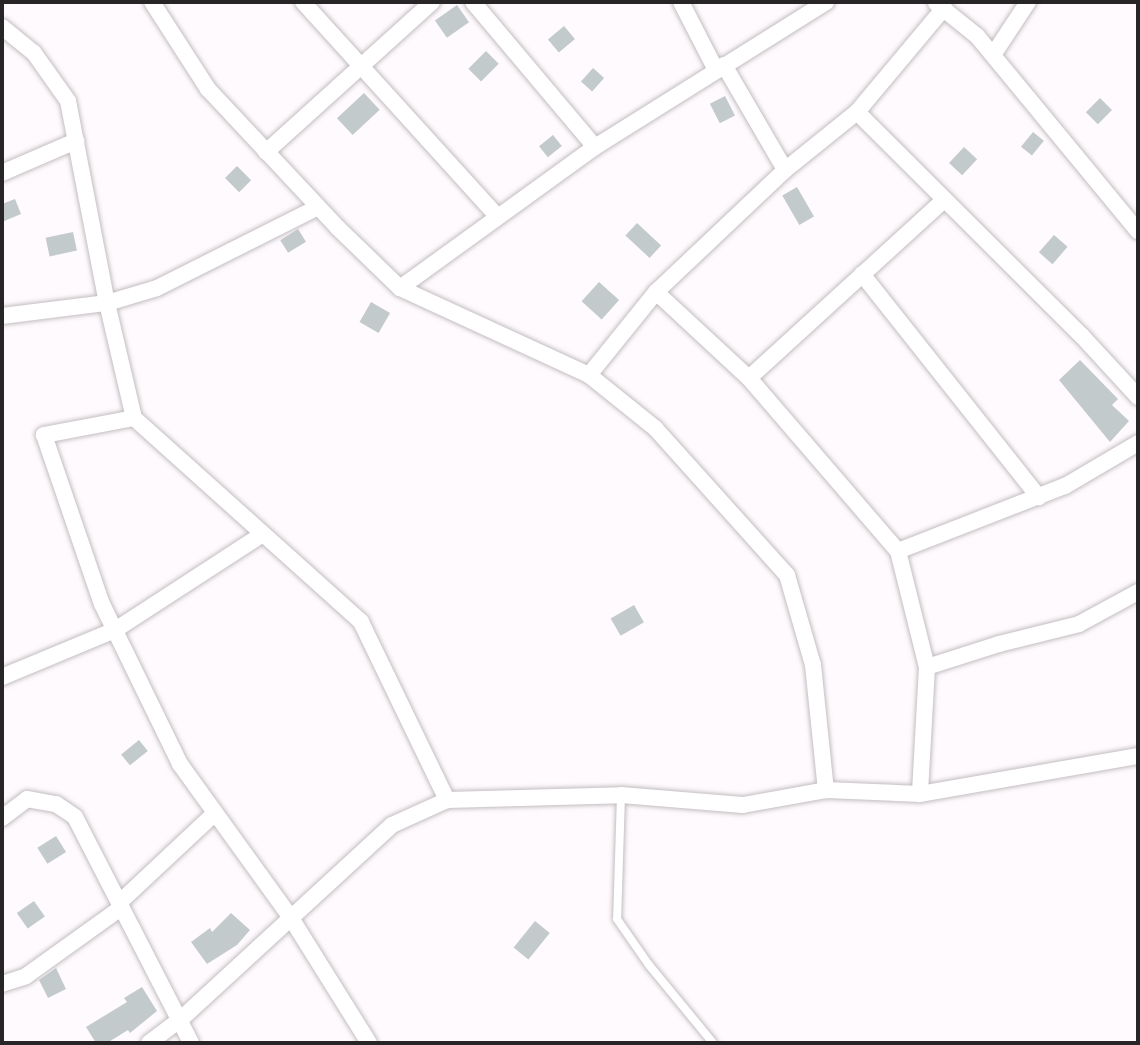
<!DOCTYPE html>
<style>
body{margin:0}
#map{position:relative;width:1140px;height:1045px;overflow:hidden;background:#fefafd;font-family:"Space Grotesk",sans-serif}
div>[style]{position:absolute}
.building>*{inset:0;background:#c3cacb;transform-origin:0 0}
.roads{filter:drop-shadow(0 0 2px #c3bdc1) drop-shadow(0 0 2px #c3bdc1)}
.lane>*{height:8px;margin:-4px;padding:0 4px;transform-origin:4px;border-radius:4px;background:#fff}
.street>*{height:16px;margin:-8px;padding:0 8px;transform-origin:8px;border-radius:8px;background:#fff}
span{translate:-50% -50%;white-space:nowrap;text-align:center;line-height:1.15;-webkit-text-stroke:7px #fefafd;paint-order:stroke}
.frame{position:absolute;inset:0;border:4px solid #282527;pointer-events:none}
</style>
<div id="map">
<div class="building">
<div style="left:457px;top:5px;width:21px;height:27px;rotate:55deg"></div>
<div style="left:564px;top:26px;width:17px;height:21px;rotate:50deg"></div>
<div style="left:486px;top:51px;width:18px;height:25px;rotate:45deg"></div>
<div style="left:593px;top:68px;width:15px;height:18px;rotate:42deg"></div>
<div style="left:364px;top:93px;width:23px;height:37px;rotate:47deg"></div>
<div style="left:725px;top:96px;width:22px;height:17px;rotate:63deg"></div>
<div style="left:1100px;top:98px;width:17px;height:20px;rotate:45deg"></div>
<div style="left:1033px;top:132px;width:14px;height:19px;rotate:39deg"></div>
<div style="left:553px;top:135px;width:14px;height:18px;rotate:51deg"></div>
<div style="left:964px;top:147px;width:18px;height:22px;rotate:43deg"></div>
<div style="left:237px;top:166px;width:20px;height:17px;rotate:45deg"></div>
<div style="left:797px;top:187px;width:34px;height:17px;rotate:60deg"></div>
<div style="clip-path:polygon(15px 199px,21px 214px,2px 222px,2px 204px)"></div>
<div style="left:637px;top:223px;width:33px;height:17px;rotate:43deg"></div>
<div style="left:298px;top:229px;width:15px;height:21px;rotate:58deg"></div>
<div style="left:73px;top:232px;width:19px;height:28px;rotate:78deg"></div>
<div style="left:1054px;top:235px;width:18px;height:23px;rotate:41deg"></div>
<div style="left:599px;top:282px;width:27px;height:26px;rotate:42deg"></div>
<div style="left:371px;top:302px;width:22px;height:23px;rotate:30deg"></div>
<div style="clip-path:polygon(1080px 360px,1118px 399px,1112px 405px,1129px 421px,1110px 442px,1059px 380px)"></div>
<div style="left:634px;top:605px;width:20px;height:27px;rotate:60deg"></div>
<div style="left:139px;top:740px;width:14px;height:23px;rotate:51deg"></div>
<div style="left:56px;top:836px;width:19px;height:22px;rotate:58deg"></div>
<div style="left:34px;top:901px;width:19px;height:21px;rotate:55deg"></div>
<div style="clip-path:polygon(231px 913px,250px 930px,237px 945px,207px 964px,191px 942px,210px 928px,212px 932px)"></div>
<div style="left:535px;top:921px;width:19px;height:34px;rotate:39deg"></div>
<div style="clip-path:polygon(56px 968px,66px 989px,48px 998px,39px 980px)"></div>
<div style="clip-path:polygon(142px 987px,157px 1011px,130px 1033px,128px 1030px,107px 1043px,96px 1043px,86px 1027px,127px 1002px,124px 998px)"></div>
</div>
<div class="roads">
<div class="lane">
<div style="left:621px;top:795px;width:124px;rotate:91.8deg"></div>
<div style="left:617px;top:919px;width:56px;rotate:55.2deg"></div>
<div style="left:649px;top:965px;width:101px;rotate:50.6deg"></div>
</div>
<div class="street">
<div style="left:152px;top:2px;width:103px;rotate:57.2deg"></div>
<div style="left:208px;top:89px;width:189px;rotate:46.9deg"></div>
<div style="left:337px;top:227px;width:88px;rotate:44.1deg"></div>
<div style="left:400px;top:288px;width:208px;rotate:24.7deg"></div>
<div style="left:589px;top:375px;width:85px;rotate:38.8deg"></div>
<div style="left:655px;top:428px;width:198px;rotate:48.1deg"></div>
<div style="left:787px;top:575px;width:94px;rotate:73.9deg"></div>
<div style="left:813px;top:665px;width:126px;rotate:84.1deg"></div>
<div style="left:303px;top:2px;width:290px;rotate:47.8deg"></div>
<div style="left:473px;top:2px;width:189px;rotate:49.9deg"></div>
<div style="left:681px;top:2px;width:76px;rotate:62.8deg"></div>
<div style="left:936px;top:3px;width:53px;rotate:38.8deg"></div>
<div style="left:977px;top:36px;width:253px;rotate:50.5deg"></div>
<div style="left:2px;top:27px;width:41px;rotate:39.1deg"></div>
<div style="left:34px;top:53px;width:59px;rotate:54.7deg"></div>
<div style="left:68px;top:101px;width:206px;rotate:79.1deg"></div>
<div style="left:107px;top:303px;width:118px;rotate:76.8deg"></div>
<div style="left:134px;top:418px;width:305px;rotate:41.9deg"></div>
<div style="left:361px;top:622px;width:198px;rotate:64.2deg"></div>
<div style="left:993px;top:55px;width:64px;rotate:-56.6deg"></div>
<div style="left:724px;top:65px;width:121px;rotate:59.8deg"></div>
<div style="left:857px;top:112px;width:317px;rotate:44.9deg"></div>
<div style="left:1082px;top:336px;width:83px;rotate:47.4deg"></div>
<div style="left:266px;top:152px;width:224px;rotate:-42.1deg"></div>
<div style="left:2px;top:173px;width:81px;rotate:-23.4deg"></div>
<div style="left:862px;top:274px;width:285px;rotate:51.6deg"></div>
<div style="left:400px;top:288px;width:241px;rotate:-35.9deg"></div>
<div style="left:595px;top:147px;width:273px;rotate:-32.1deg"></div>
<div style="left:656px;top:292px;width:127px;rotate:42.8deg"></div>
<div style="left:749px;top:378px;width:228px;rotate:49.3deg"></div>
<div style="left:898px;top:551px;width:120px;rotate:76deg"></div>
<div style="left:927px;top:667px;width:127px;rotate:93.2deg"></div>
<div style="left:2px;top:316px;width:106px;rotate:-7.1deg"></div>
<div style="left:107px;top:303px;width:52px;rotate:-16.7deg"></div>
<div style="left:157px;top:288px;width:180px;rotate:-26.7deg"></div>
<div style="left:589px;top:375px;width:107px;rotate:-51.1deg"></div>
<div style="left:656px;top:292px;width:178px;rotate:-43.4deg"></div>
<div style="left:785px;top:170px;width:92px;rotate:-38.9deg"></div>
<div style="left:857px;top:112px;width:136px;rotate:-50.1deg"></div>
<div style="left:749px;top:378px;width:265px;rotate:-42.4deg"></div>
<div style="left:134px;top:418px;width:92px;rotate:169.3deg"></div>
<div style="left:44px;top:435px;width:179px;rotate:71.1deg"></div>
<div style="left:102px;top:604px;width:178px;rotate:64deg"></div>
<div style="left:180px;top:764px;width:190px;rotate:54.2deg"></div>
<div style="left:291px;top:918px;width:147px;rotate:58deg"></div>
<div style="left:898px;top:551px;width:179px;rotate:-21.3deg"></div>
<div style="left:1065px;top:486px;width:85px;rotate:-30.5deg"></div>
<div style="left:927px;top:667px;width:76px;rotate:-17.7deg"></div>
<div style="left:999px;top:644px;width:82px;rotate:-14deg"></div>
<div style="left:1079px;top:624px;width:67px;rotate:-28.5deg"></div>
<div style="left:2px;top:677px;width:122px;rotate:-22.6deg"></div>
<div style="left:115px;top:630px;width:176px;rotate:-33deg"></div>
<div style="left:2px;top:818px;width:31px;rotate:-37deg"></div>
<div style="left:27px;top:799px;width:29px;rotate:10deg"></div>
<div style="left:56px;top:804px;width:23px;rotate:34deg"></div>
<div style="left:75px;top:817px;width:254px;rotate:62.8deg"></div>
<div style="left:120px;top:902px;width:130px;rotate:-43.1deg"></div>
<div style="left:2px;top:984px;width:25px;rotate:-18deg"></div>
<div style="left:26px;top:976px;width:118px;rotate:-35.7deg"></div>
<div style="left:149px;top:1043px;width:40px;rotate:-37deg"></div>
<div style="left:181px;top:1019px;width:287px;rotate:-42.6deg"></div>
<div style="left:392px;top:825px;width:60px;rotate:-24.4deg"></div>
<div style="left:447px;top:800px;width:174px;rotate:-1.6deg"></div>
<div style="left:621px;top:795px;width:122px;rotate:4.7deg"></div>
<div style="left:743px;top:805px;width:84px;rotate:-10.2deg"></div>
<div style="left:826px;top:790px;width:94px;rotate:2.4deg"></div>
<div style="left:920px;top:794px;width:221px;rotate:-9.9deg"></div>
</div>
</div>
<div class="frame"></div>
</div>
